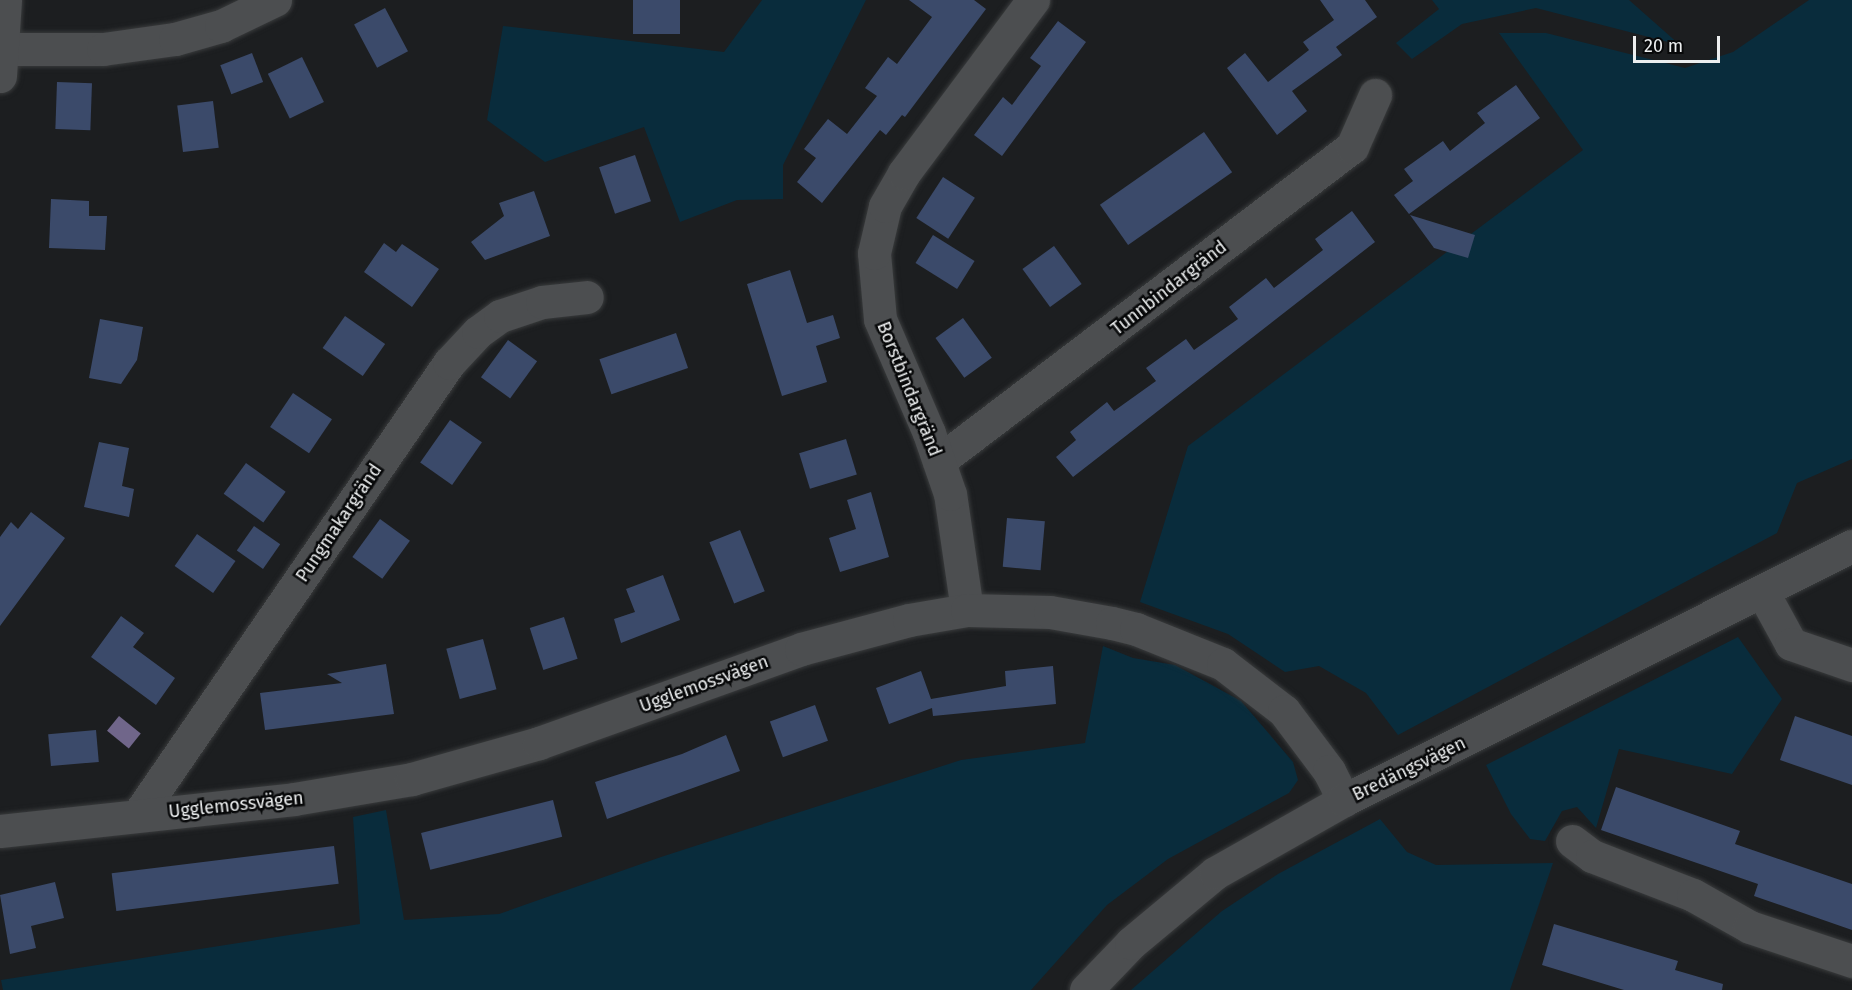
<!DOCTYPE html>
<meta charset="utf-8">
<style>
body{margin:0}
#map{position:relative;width:1852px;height:990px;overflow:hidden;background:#1c1e20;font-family:"Fira Sans",sans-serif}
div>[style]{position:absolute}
.green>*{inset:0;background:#092c3c}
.water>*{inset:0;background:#70668a;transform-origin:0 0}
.building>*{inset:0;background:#3b4a6a;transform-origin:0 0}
.roads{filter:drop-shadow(0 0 2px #393b3c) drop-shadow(0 0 2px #393b3c)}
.minor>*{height:33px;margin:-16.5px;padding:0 16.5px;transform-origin:16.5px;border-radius:16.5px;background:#4c4e50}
.tertiary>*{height:33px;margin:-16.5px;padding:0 16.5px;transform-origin:16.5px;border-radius:16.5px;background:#4c4e50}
span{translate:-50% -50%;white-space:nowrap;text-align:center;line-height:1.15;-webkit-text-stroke:5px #070809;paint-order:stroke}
.street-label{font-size:18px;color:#eceeef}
.scale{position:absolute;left:1633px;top:36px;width:87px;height:27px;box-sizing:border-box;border:3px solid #eceeef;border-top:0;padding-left:8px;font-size:18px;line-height:21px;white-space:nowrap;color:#eceeef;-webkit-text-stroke:4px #070809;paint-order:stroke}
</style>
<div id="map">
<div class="green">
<div style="clip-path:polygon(762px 0,866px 0,783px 165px,783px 199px,737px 200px,680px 222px,644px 127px,545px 162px,487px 120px,503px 26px,724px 52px)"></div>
<div style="clip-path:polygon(1432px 0,1629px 0,1680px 45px,1536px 8px,1462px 24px,1412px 59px,1396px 43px,1439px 9px)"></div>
<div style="clip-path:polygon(1809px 0,1852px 0,1852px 459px,1797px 483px,1777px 533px,1398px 735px,1366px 693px,1319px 666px,1285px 672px,1228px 634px,1140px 602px,1188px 446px,1583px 150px,1499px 33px,1546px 33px,1685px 68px,1733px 52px)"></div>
<div style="clip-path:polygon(1738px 637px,1782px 699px,1732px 774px,1619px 749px,1596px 828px,1577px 807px,1562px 811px,1545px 841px,1530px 839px,1511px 814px,1486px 765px)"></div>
<div style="clip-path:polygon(1103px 646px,1133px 658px,1175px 665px,1241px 701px,1293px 762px,1298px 780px,1289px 793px,1168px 859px,1107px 905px,1031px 990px,3px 990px,1px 980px,360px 924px,353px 817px,386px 810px,404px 920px,499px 914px,661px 857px,961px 760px,1085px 743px)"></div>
<div style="clip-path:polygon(1380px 819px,1407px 852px,1436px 865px,1553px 863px,1510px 990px,1131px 990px,1222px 911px,1278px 874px)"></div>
</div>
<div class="water">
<div style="left:119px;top:716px;width:28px;height:19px;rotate:39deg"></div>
</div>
<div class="building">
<div style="left:633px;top:0;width:47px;height:34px"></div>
<div style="clip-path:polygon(909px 0,974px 0,986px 9px,905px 117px,902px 115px,886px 135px,880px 130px,822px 203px,797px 182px,816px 158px,804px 149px,828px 119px,847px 134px,877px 96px,865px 88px,888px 57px,897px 64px,932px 17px)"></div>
<div style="clip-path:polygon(1320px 0,1365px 0,1377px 17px,1336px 47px,1342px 55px,1292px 91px,1307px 111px,1277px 135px,1227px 68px,1245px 53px,1268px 82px,1309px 50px,1303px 42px,1334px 20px)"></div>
<div style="left:385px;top:8px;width:49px;height:35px;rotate:62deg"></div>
<div style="clip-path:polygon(1058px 21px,1086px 42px,1002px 156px,974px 135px,1003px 97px,1012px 105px,1041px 66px,1030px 58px)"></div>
<div style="left:252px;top:53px;width:31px;height:34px;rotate:69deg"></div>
<div style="left:302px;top:57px;width:50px;height:38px;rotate:64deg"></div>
<div style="left:57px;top:82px;width:35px;height:47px;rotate:2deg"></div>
<div style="clip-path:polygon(1516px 85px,1540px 118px,1409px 214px,1394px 195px,1413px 181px,1404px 169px,1443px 141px,1450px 151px,1485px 123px,1477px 113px)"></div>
<div style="left:213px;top:101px;width:47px;height:36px;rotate:83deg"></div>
<div style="left:1204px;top:132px;width:49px;height:127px;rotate:55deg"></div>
<div style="left:635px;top:155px;width:49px;height:38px;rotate:71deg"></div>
<div style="left:943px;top:177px;width:38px;height:49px;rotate:33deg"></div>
<div style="clip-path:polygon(534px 191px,550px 236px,485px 260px,471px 242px,504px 216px,499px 203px)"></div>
<div style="clip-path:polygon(51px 199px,89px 201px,89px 216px,107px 216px,105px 250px,49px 248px)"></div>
<div style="clip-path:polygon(1352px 211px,1375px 242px,1073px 477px,1056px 457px,1076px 440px,1070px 432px,1107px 402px,1114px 411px,1156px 381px,1146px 368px,1186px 339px,1194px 350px,1238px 319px,1229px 307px,1266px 278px,1274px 288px,1323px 250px,1315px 239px)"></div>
<div style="clip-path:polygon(1410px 215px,1475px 235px,1468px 258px,1434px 248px)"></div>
<div style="left:933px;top:235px;width:49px;height:33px;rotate:32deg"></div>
<div style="clip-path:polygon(384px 243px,396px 252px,402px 244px,439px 269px,412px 307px,364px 272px)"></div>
<div style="left:1054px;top:246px;width:47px;height:39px;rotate:54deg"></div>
<div style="clip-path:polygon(790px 270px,807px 323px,833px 315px,840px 338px,816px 346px,827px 382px,782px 396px,747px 284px)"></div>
<div style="left:345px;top:316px;width:49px;height:39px;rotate:35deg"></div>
<div style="left:963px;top:318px;width:49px;height:34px;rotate:54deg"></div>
<div style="clip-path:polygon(100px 319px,143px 327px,137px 360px,121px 384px,89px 378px)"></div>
<div style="left:676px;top:333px;width:37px;height:81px;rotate:71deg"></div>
<div style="left:508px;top:340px;width:36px;height:46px;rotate:36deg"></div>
<div style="left:293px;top:393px;width:47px;height:41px;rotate:34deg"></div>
<div style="left:450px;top:420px;width:39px;height:52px;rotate:35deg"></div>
<div style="left:846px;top:439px;width:37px;height:49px;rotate:73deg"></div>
<div style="clip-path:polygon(99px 442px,129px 448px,122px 486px,134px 489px,129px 517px,84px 507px)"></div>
<div style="left:246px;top:463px;width:49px;height:38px;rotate:36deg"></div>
<div style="clip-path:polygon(871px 492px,889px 557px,840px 572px,829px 538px,856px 529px,847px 500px)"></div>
<div style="clip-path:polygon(31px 512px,65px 538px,0 626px,0 537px,11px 522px,18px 529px)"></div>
<div style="left:1007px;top:518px;width:38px;height:49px;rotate:5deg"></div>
<div style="left:380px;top:519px;width:37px;height:47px;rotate:36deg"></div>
<div style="left:254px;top:526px;width:32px;height:30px;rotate:35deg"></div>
<div style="left:740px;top:530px;width:66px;height:33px;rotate:68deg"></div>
<div style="left:197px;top:534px;width:47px;height:39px;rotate:35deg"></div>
<div style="clip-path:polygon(663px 575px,680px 620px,621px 643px,614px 619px,635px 612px,626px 589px)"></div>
<div style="clip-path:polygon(121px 616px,144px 633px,133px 647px,175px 678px,156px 705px,91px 657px)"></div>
<div style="left:564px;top:617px;width:44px;height:36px;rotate:72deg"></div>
<div style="left:483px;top:639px;width:52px;height:38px;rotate:75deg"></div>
<div style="clip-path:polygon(386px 664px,394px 714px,265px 730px,260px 693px,342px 683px,327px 674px)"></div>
<div style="clip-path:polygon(1053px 666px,1056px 704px,933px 716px,932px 708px,889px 724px,876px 688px,921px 671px,931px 699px,1006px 686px,1005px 671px)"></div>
<div style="left:815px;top:705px;width:38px;height:48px;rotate:70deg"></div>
<div style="clip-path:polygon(1795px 716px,1852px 736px,1852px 785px,1780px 760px)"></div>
<div style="left:96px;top:730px;width:32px;height:48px;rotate:85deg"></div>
<div style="clip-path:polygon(726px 735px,740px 771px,607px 819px,595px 782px,682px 754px)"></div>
<div style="clip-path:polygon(1616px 787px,1740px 831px,1735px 844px,1852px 884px,1852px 930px,1754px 896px,1758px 884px,1601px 830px)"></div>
<div style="left:553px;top:800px;width:38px;height:136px;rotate:76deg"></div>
<div style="left:334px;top:846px;width:38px;height:224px;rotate:83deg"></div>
<div style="clip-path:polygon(55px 882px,64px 918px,31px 926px,36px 948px,10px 954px,0 895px)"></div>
<div style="clip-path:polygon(1554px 924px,1678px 961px,1675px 970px,1723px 984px,1722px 990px,1624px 990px,1542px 965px)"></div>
</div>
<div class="roads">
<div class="minor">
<div style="left:0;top:49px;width:103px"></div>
<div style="left:103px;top:49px;width:73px;rotate:-7.9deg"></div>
<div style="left:175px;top:39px;width:48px;rotate:-15.8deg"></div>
<div style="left:221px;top:26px;width:60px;rotate:-25.7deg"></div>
<div style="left:0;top:76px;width:76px;rotate:-86.2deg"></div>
<div style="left:939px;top:461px;width:519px;rotate:-37.25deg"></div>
<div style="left:1352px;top:147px;width:57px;rotate:-66.1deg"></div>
<div style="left:1762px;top:591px;width:60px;rotate:61.3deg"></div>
<div style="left:1791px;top:644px;width:65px;rotate:19deg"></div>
<div style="left:967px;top:610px;width:117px;rotate:-98.3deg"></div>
<div style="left:950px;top:494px;width:65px;rotate:-109deg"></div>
<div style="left:929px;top:433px;width:124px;rotate:-113.3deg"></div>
<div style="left:880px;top:319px;width:66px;rotate:-95.2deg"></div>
<div style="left:874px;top:253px;width:48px;rotate:-76.8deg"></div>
<div style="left:885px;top:206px;width:38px;rotate:-60deg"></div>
<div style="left:904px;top:173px;width:216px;rotate:-53.3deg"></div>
<div style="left:138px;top:815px;width:549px;rotate:-55.47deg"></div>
<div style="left:449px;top:363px;width:42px;rotate:-46.9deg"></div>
<div style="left:478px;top:332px;width:27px;rotate:-36deg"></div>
<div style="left:500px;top:316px;width:44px;rotate:-18.4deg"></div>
<div style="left:542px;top:302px;width:45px;rotate:-6.3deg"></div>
<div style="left:0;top:831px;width:296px;rotate:-6.2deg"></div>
<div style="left:294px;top:799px;width:120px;rotate:-9.6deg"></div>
<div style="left:412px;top:779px;width:132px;rotate:-15.8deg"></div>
<div style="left:539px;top:743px;width:278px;rotate:-19.7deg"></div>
<div style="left:801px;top:649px;width:112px;rotate:-15deg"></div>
<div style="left:909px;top:620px;width:59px;rotate:-9.8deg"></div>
<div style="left:967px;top:610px;width:83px;rotate:1.4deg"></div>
<div style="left:1050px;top:612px;width:63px;rotate:10.1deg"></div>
<div style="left:1112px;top:623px;width:25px;rotate:14deg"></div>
<div style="left:1136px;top:629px;width:94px;rotate:21.9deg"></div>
<div style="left:1223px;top:664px;width:77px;rotate:37.6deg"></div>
<div style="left:1284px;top:711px;width:75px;rotate:53.1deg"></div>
<div style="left:1329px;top:771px;width:33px;rotate:63deg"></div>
<div style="left:1572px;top:841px;width:25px;rotate:37deg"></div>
<div style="left:1592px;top:856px;width:108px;rotate:21.1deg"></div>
<div style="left:1693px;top:895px;width:65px;rotate:29.3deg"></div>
<div style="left:1750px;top:927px;width:108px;rotate:18.4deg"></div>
</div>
<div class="tertiary">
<div style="left:1086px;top:990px;width:65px;rotate:-46.2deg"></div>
<div style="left:1131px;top:943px;width:109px;rotate:-39.8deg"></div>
<div style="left:1215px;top:873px;width:148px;rotate:-29.5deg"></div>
<div style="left:1344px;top:800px;width:568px;rotate:-26.57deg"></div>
</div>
</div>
<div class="street-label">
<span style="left:1169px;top:288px;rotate:-38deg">Tunnbindargränd</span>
<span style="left:909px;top:389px;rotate:68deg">Borstbindargränd</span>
<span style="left:339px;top:523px;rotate:-56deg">Pungmakargränd</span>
<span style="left:704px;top:684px;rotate:-20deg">Ugglemossvägen</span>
<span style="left:1409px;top:769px;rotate:-26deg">Bredängsvägen</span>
<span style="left:236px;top:805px;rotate:-6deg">Ugglemossvägen</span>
</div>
<div class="scale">20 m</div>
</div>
